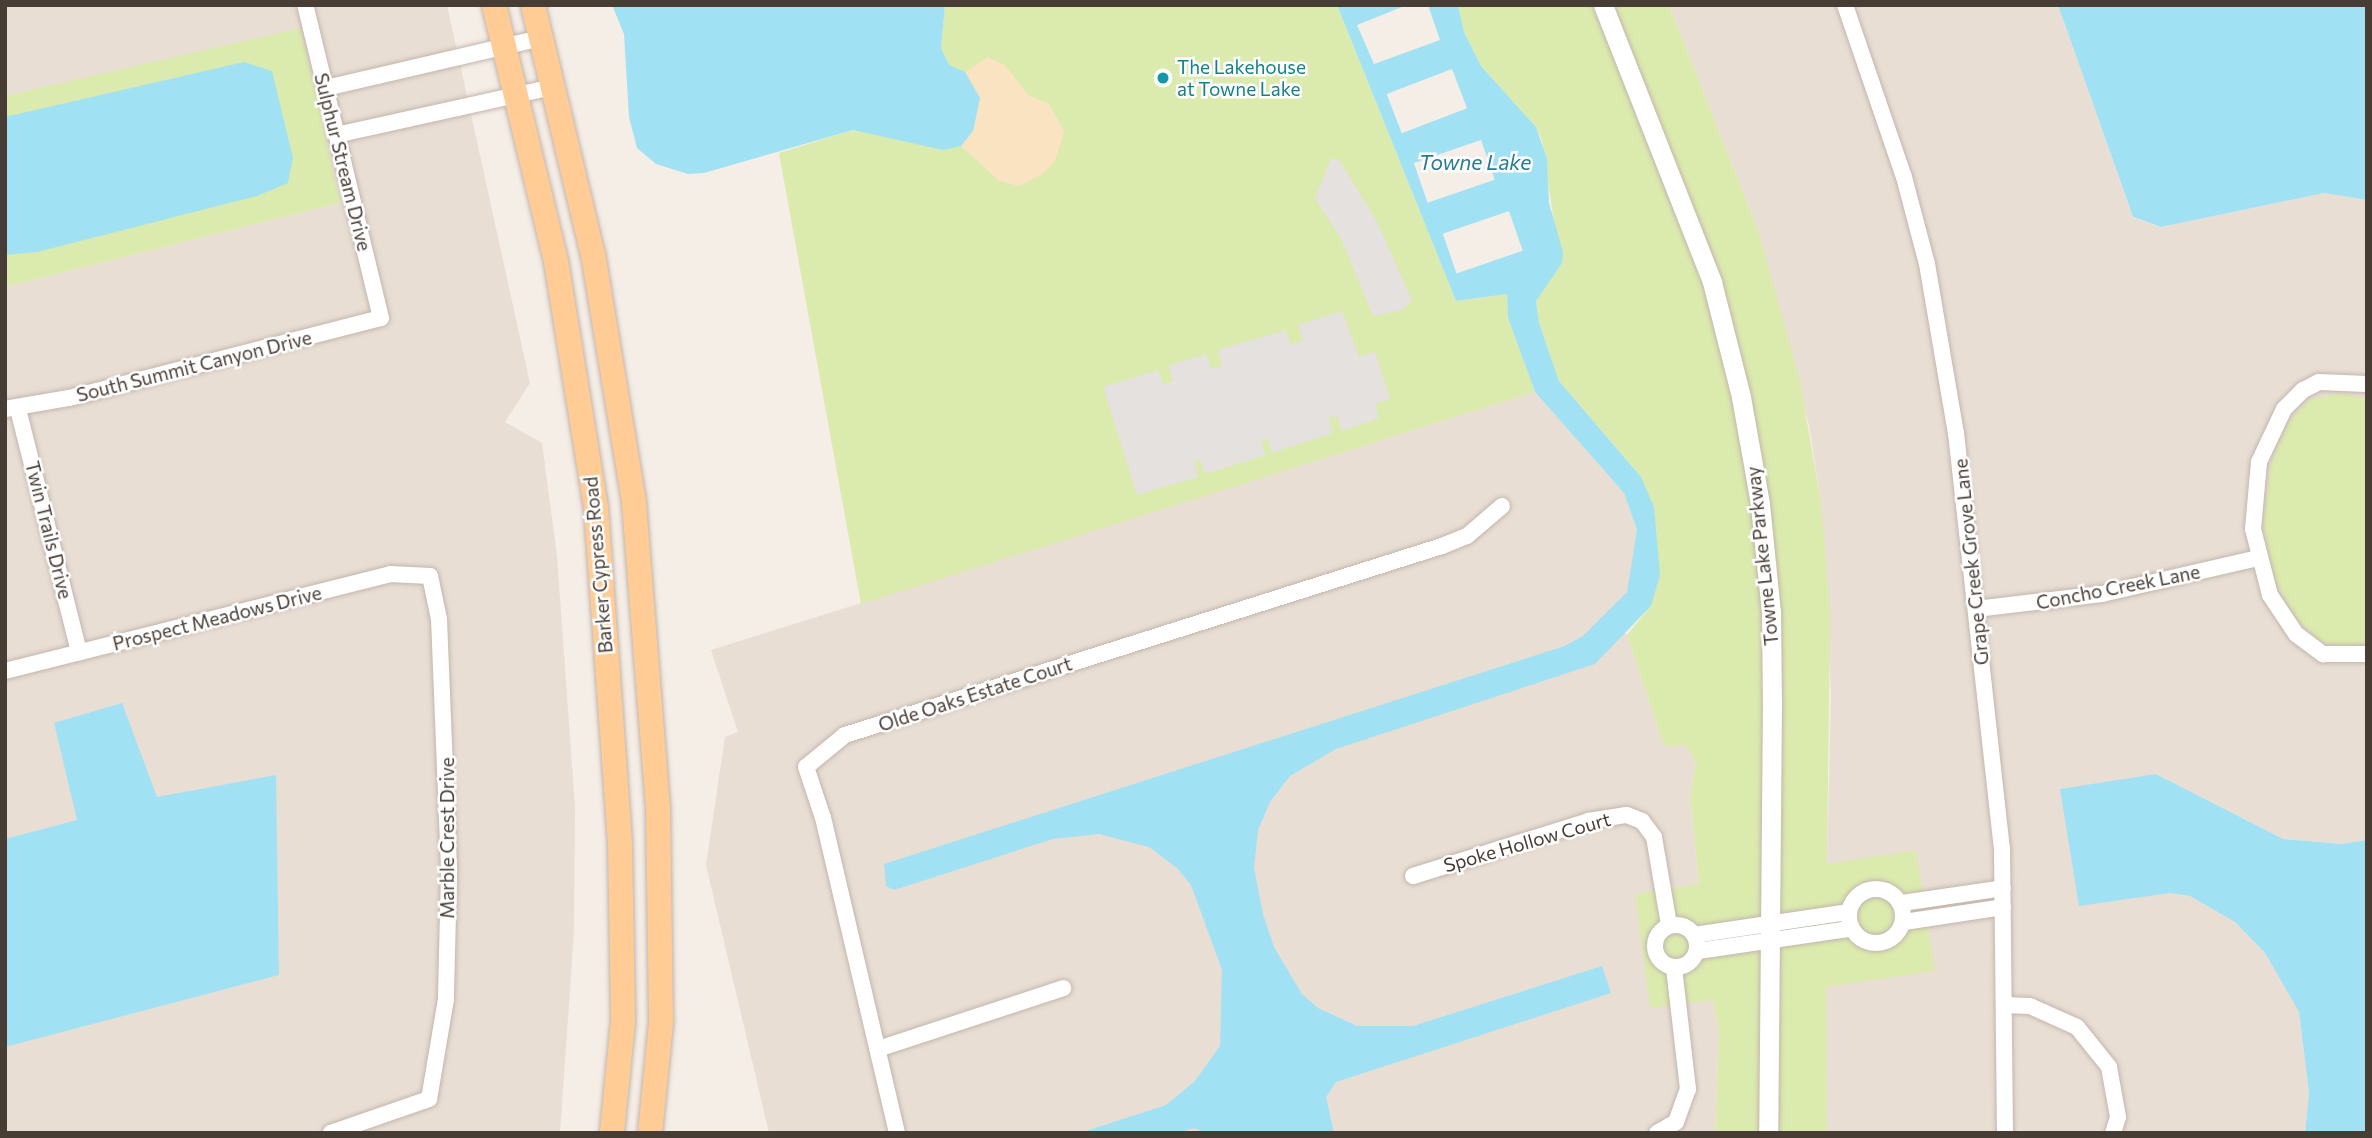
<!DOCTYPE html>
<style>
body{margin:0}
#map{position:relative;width:2372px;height:1138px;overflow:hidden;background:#f4eee7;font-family:Commissioner,sans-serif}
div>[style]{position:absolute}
.residential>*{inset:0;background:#e8ded4}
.green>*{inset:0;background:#dbeaad}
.sand>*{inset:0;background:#fae3c1}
.parking>*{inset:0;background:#e5e1df}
.water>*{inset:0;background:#a0e2f4}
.pier>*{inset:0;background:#f4eee7;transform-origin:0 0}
.roads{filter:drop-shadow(0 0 2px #c3b6ac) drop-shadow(0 0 2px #c3b6ac)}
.minor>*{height:16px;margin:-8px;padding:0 8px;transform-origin:8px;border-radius:8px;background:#fff}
.minor>.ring{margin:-8px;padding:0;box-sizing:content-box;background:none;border:16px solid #fff;border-radius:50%}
.tertiary>*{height:19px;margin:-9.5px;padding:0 9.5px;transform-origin:9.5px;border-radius:9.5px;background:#fff}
.primary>*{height:24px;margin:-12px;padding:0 12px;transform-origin:12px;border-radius:12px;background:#ffcc95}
.dots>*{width:19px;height:19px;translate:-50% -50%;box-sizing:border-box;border:4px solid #fff;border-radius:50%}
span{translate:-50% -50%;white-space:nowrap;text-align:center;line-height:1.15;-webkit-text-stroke:5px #fff;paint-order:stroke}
.culture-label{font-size:19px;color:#0d838f}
.left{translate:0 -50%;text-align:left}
.street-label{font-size:19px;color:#483d35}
.water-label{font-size:21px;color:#247d97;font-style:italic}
.frame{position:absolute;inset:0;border:7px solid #483d35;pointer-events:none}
</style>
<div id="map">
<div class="residential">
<div style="clip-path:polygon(5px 5px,447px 5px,530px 383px,505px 422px,542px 443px,557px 556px,575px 808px,574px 931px,560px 1133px,5px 1133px,5px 287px,340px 203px,113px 72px,5px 96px)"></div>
<div style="clip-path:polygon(1669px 5px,2058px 5px,2133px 218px,2161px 227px,2324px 193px,2367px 200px,2367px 840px,2342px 844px,2283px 839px,2156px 774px,2170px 893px,2190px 896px,2235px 922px,2265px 953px,2299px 1012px,2309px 1094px,2305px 1133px,1827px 1133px,1825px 987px,1935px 970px,1827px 865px,1831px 694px,1821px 503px,1809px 425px,1759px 233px)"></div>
<div style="clip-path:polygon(1535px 392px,1624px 493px,1637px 530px,1634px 558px,1627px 592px,1608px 612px,1627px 635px,1664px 746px,1686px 744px,1696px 763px,1690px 796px,1699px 885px,1635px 894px,1713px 1000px,1719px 1031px,1715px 1133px,769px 1133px,706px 865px,725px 737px,738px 732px,711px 650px)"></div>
</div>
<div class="green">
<div style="clip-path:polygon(945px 5px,1337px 5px,1456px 301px,1507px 294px,1508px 318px,1535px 392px,861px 604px,779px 153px,853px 130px,881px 135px,949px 65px,941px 48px)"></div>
<div style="clip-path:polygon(1458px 5px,1669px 5px,1759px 233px,1800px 381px,1821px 503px,1830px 612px,1827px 864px,1916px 850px,1935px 971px,1826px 987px,1827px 1133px,1715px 1133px,1719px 1031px,1713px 1000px,1650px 1008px,1635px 894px,1699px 884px,1690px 796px,1696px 763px,1686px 745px,1664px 746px,1627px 635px,1651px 606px,1641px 477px,1559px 381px,1539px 323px,1536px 301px,1554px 222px,1542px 141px,1536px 127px,1481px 66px,1464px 32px)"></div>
<div style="clip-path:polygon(301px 28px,340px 203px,5px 287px,5px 96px)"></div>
<div style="clip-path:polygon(2341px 393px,2367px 399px,2367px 643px,2341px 647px,2316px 639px,2295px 617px,2275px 581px,2263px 527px,2271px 461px,2290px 420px,2310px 399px)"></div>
</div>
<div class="sand">
<div style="clip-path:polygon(988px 57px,1005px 65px,1028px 95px,1049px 104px,1064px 131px,1055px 161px,1043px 174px,1019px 186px,999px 181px,961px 146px,973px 131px,980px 98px,965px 72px)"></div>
</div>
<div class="parking">
<div style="clip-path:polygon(1331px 158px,1340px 161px,1377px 222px,1412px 300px,1402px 310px,1373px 316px,1342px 241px,1315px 198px)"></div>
<div style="clip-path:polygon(1342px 311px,1359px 357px,1375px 352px,1390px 399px,1375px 404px,1379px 418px,1341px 431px,1337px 416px,1329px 418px,1333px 433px,1272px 453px,1267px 438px,1261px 440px,1266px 455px,1205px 474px,1200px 460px,1194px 462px,1198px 477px,1137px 495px,1103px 387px,1158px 370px,1163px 385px,1173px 381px,1168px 366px,1206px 354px,1211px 369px,1222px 366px,1218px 350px,1286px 330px,1290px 345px,1303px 340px,1298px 325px)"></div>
</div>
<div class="water">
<div style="clip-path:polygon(612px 5px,945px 5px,941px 48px,949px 65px,965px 72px,980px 98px,973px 131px,961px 146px,943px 150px,853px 130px,704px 173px,688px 174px,656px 164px,637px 148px,629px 117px,624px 34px)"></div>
<div style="clip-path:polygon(1337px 5px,1458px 5px,1464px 32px,1481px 66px,1536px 127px,1547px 159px,1549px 203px,1563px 252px,1562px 263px,1536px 301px,1539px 323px,1559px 381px,1641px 477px,1654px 507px,1660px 575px,1651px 606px,1595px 664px,1336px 749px,1290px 776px,1270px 802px,1258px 830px,1254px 868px,1263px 914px,1274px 947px,1302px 994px,1318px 1008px,1357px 1026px,1413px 1026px,1602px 966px,1611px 993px,1336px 1082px,1326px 1097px,1334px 1133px,1206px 1133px,1194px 1128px,1177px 1133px,1080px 1133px,1166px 1105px,1195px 1081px,1220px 1046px,1222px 970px,1191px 885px,1177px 868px,1149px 847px,1099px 834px,1053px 839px,894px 890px,886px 886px,884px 864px,1565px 646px,1583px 636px,1627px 592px,1637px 530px,1624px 493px,1535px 392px,1508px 318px,1507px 294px,1456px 301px)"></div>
<div style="clip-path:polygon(2058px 5px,2367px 5px,2367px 200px,2324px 193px,2161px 227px,2133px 217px)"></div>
<div style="clip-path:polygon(244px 62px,272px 71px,293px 158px,288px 183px,257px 196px,37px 252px,5px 255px,5px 117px)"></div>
<div style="clip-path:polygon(122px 703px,157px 797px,276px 775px,279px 975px,5px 1047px,5px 839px,77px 820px,54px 723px)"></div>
<div style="clip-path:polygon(2156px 774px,2283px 839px,2342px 844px,2367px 840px,2367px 1133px,2305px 1133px,2309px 1093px,2299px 1012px,2265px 953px,2235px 922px,2190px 896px,2170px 893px,2079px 906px,2060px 789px)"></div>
</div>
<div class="pier">
<div style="clip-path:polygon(1407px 5px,1428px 5px,1440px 40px,1374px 64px,1357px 25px)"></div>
<div style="left:1452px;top:69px;width:42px;height:70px;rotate:69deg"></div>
<div style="left:1481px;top:140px;width:42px;height:71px;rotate:71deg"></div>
<div style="left:1509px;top:211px;width:42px;height:70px;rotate:71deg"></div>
</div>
<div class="roads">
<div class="minor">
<div style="left:1845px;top:5px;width:182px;rotate:71.1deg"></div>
<div style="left:1904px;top:177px;width:90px;rotate:75.2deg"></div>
<div style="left:1927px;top:264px;width:171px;rotate:80.3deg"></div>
<div style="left:1956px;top:433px;width:419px;rotate:83.7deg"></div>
<div style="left:2002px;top:849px;width:284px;rotate:89.4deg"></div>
<div style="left:326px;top:88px;width:221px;rotate:-13.1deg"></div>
<div style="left:336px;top:135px;width:222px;rotate:-12.5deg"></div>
<div style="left:2367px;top:384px;width:48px;rotate:-177.6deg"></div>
<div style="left:2319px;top:382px;width:18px;rotate:153deg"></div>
<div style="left:2303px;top:390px;width:27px;rotate:135deg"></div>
<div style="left:2284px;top:409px;width:59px;rotate:115.3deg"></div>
<div style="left:2259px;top:462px;width:67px;rotate:95.1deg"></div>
<div style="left:2253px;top:529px;width:68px;rotate:75.6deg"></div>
<div style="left:2270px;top:595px;width:47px;rotate:56.3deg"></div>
<div style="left:2296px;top:634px;width:34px;rotate:37deg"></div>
<div style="left:2323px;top:654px;width:44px"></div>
<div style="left:5px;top:409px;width:65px;rotate:-9.8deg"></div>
<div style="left:69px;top:398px;width:322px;rotate:-14.4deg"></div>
<div style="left:381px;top:318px;width:322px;rotate:-103.6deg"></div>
<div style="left:18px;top:409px;width:251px;rotate:75.9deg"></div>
<div style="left:1976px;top:609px;width:127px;rotate:-6.8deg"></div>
<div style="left:2102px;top:594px;width:160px;rotate:-13deg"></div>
<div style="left:5px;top:671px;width:397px;rotate:-14.1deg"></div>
<div style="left:390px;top:574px;width:40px;rotate:2.9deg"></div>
<div style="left:430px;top:576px;width:44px;rotate:78.2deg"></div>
<div style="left:439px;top:619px;width:253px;rotate:87.7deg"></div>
<div style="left:449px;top:872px;width:127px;rotate:91.4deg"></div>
<div style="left:446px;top:999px;width:101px;rotate:99.6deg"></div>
<div style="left:429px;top:1099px;width:104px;rotate:160.9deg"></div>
<div style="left:1413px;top:876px;width:183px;rotate:-17.4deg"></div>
<div style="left:1588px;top:821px;width:39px;rotate:-9deg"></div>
<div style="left:1627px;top:815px;width:16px;rotate:22deg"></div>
<div style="left:1642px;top:821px;width:20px;rotate:53deg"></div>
<div style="left:1654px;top:837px;width:89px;rotate:80.3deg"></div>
<div class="ring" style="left:1849px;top:889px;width:38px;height:38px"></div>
<div style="left:1902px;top:903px;width:102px;rotate:-8.4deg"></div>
<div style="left:1904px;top:922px;width:100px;rotate:-8.6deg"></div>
<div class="ring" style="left:1655px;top:925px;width:26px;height:26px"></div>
<div style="left:1694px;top:935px;width:155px;rotate:-8.5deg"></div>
<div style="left:1698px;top:951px;width:153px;rotate:-8.3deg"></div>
<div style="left:2004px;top:1005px;width:26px;rotate:2deg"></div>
<div style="left:2030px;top:1006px;width:51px;rotate:24.1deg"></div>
<div style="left:2077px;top:1027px;width:51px;rotate:51.3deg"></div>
<div style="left:2109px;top:1067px;width:51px;rotate:79.8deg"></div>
<div style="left:2118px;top:1117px;width:17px;rotate:107deg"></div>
<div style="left:878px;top:1049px;width:195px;rotate:-18.2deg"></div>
<div style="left:897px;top:1133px;width:324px;rotate:-103.2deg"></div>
<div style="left:823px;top:818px;width:54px;rotate:-108.4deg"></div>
<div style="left:806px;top:767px;width:50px;rotate:-39.4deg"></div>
<div style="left:845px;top:735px;width:626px;rotate:-17.57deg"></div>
<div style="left:1442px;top:546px;width:27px;rotate:-22deg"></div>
<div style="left:1467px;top:536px;width:46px;rotate:-40.6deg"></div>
<div style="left:1657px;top:1133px;width:22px;rotate:-30deg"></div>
<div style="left:1676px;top:1122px;width:35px;rotate:-70deg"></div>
<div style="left:1688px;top:1089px;width:122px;rotate:-96.6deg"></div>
</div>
<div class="tertiary">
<div style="left:1603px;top:5px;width:298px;rotate:68.5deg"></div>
<div style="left:1712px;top:282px;width:119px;rotate:75.8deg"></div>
<div style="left:1741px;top:397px;width:109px;rotate:79.9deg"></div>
<div style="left:1760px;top:504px;width:109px;rotate:84.2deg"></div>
<div style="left:1771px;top:612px;width:90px;rotate:89.4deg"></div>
<div style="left:1772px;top:702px;width:431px;rotate:90.5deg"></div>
</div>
<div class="primary">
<div style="left:494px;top:5px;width:263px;rotate:76.4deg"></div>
<div style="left:556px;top:261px;width:250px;rotate:80.8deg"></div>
<div style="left:596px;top:508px;width:336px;rotate:85.9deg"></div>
<div style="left:620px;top:843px;width:179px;rotate:89deg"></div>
<div style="left:623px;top:1022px;width:112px;rotate:95.7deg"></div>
<div style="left:533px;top:5px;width:256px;rotate:76.5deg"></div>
<div style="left:593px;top:254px;width:252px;rotate:80.6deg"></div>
<div style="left:634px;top:503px;width:305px;rotate:85.5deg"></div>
<div style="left:658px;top:807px;width:216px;rotate:89.2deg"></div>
<div style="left:661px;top:1023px;width:111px;rotate:95.7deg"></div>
</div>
</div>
<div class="dots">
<div style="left:1163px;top:78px;background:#0f9aa8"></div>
</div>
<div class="culture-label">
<span class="left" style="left:1177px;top:78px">The Lakehouse<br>at Towne Lake</span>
</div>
<div class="street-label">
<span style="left:343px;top:162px;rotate:76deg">Sulphur Stream Drive</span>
<span style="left:194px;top:366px;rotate:-14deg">South Summit Canyon Drive</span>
<span style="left:49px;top:530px;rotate:76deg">Twin Trails Drive</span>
<span style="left:1762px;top:556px;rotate:-96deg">Towne Lake Parkway</span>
<span style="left:1971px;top:562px;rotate:-96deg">Grape Creek Grove Lane</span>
<span style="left:598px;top:565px;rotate:-95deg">Barker Cypress Road</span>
<span style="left:2118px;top:587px;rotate:-11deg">Concho Creek Lane</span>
<span style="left:217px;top:618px;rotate:-14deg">Prospect Meadows Drive</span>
<span style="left:975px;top:694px;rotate:-18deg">Olde Oaks Estate Court</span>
<span style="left:447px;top:838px;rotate:-90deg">Marble Crest Drive</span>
<span style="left:1527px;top:842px;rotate:-16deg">Spoke Hollow Court</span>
</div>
<div class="water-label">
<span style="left:1475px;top:162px">Towne Lake</span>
</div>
<div class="frame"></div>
</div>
